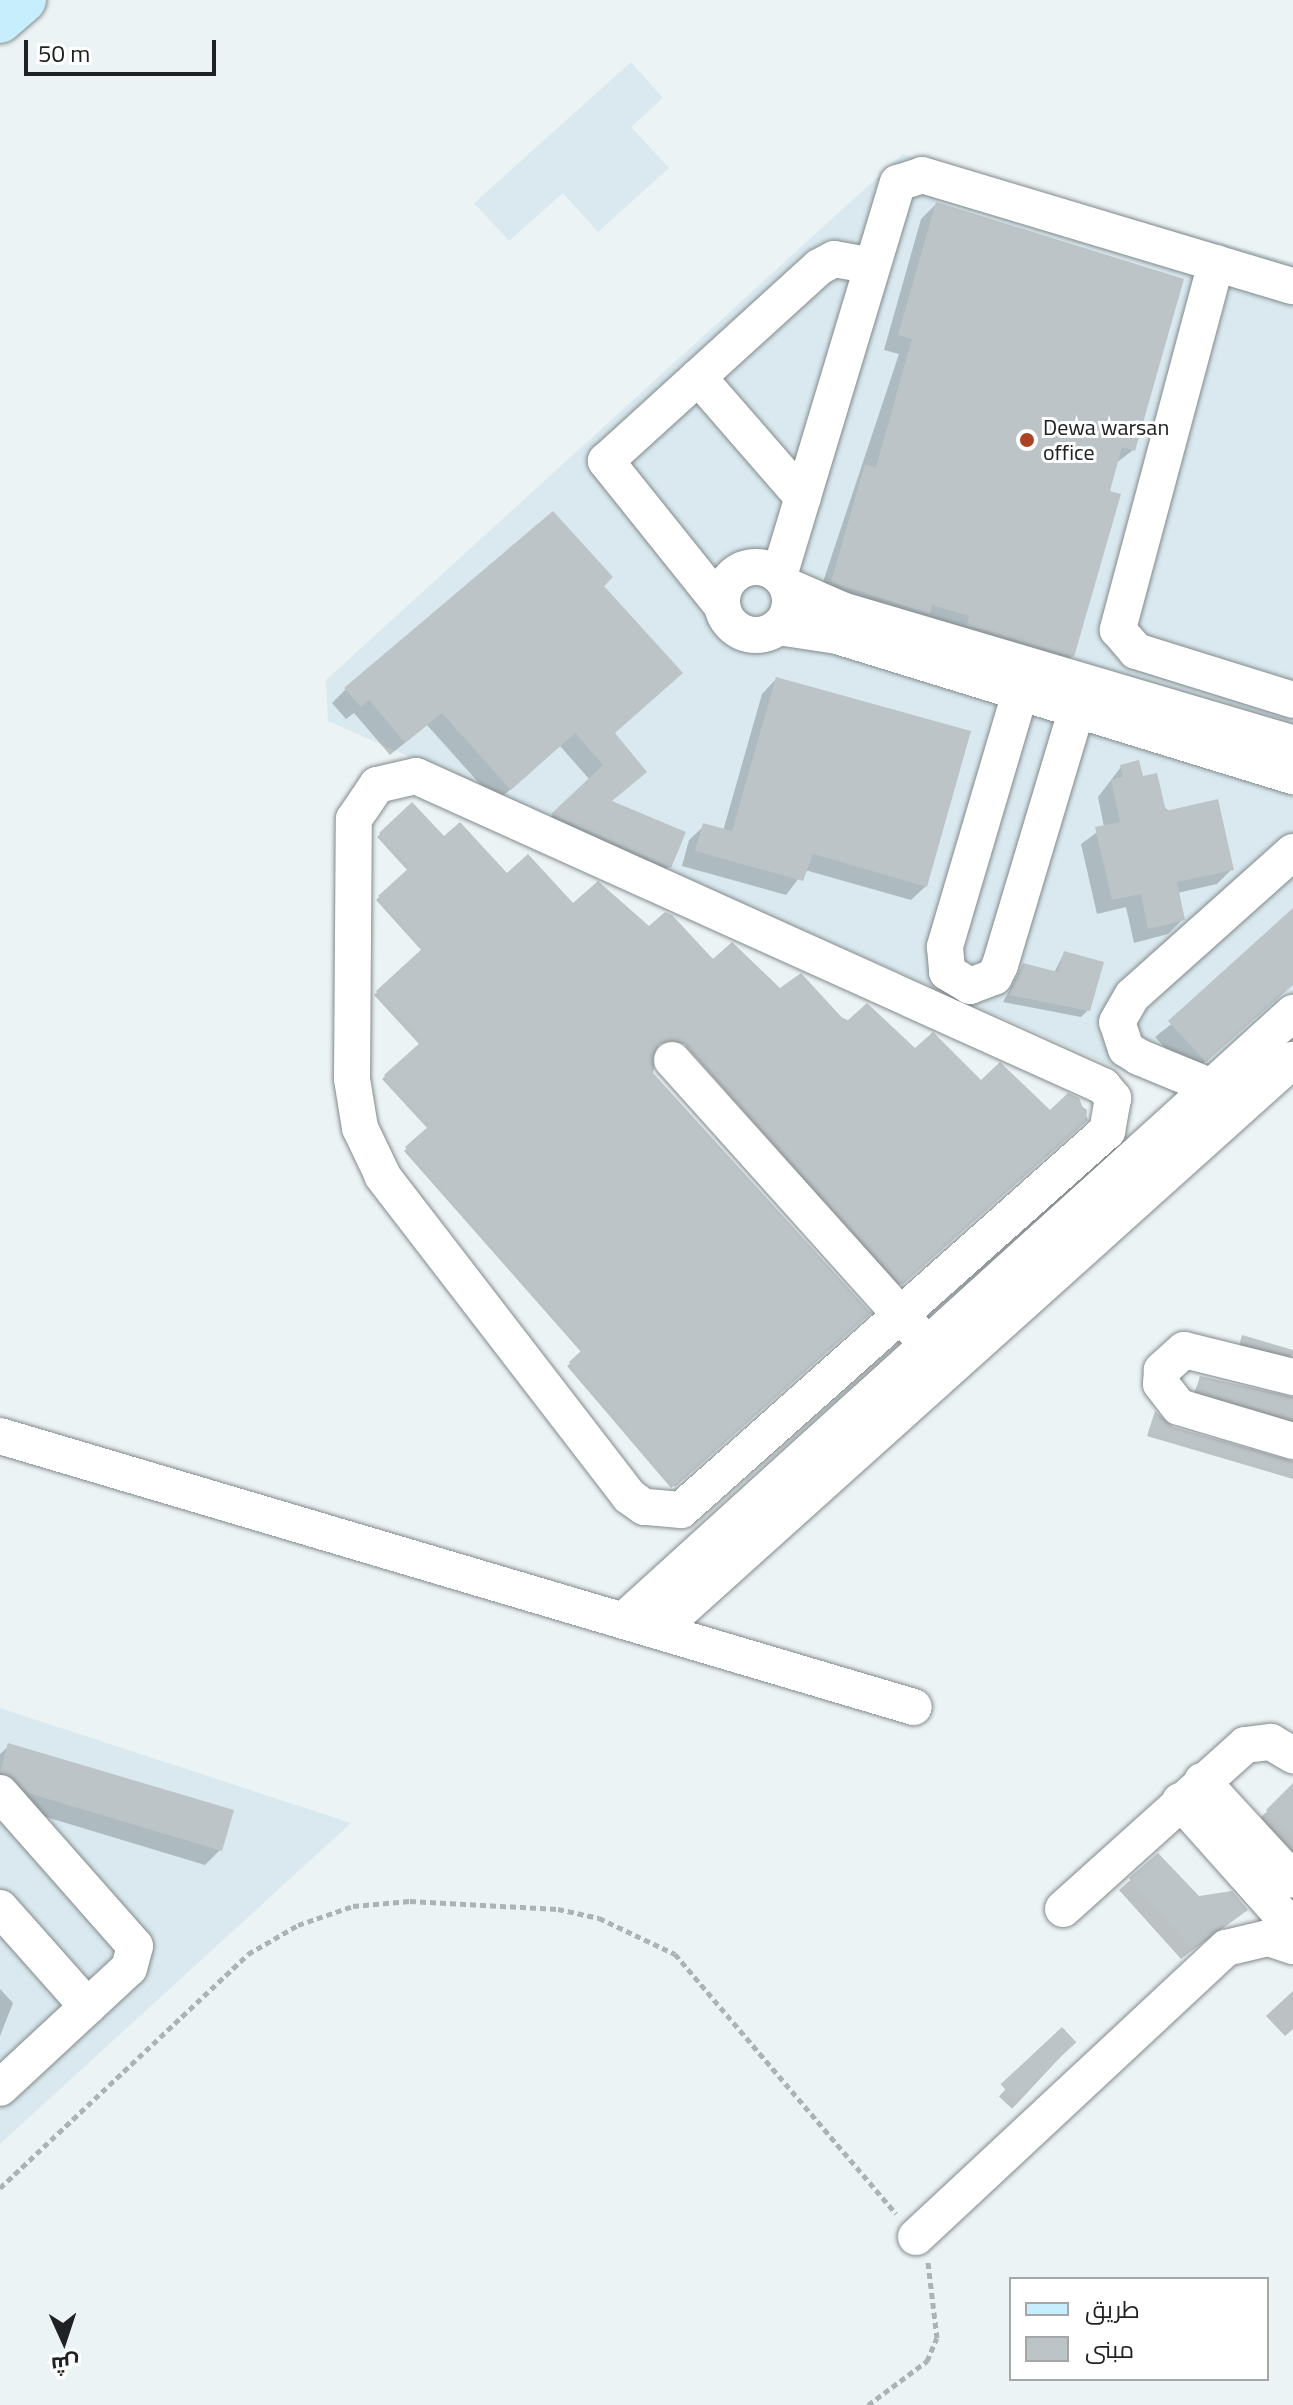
<!DOCTYPE html>
<meta charset="utf-8">
<style>
body{margin:0}
#map{position:relative;width:1293px;height:2405px;overflow:hidden;background:#ecf3f5;font-family:Georgia,Cairo,serif}
div>[style]{position:absolute}
.built>*{inset:0;background:#d9e9ef}
.shadow>*{inset:0;background:#0003;transform-origin:0 0}
.building>*{inset:0;background:#bdc4c7;transform-origin:0 0}
.path>*{height:5px;margin-top:-2.5px;transform-origin:0;background:repeating-linear-gradient(90deg,#adb2b4 0 6px,transparent 0 10px)}
.roads{filter:drop-shadow(0 0 2px #838a8c) drop-shadow(0 0 2px #838a8c)}
.minor>*{height:36px;margin:-18px;padding:0 18px;transform-origin:18px;border-radius:18px;background:#fff}
.minor>.ring{margin:-18px;padding:0;box-sizing:content-box;background:none;border:36px solid #fff;border-radius:50%}
.major>*{height:44px;margin:-22px;padding:0 22px;transform-origin:22px;border-radius:22px;background:#c6eefc}
.dots>*{width:22px;height:22px;translate:-50% -50%;box-sizing:border-box;border:4px solid #fff;border-radius:50%}
span{translate:-50% -50%;white-space:nowrap;text-align:center;line-height:1.15;-webkit-text-stroke:6px #fff;paint-order:stroke}
.poi-label{font-size:22px;color:#1f2122}
.left{translate:0 -50%;text-align:left}
.legend{position:absolute;left:1009px;top:2277px;width:260px;height:104px;box-sizing:border-box;background:#fff;border:2px solid #a5a6a7;margin:0;padding:10px 14px;list-style:none;font-size:24px;color:#1f2122}
.legend li{display:flex;align-items:center;gap:16px;height:40px}
.legend b{width:40px;border:2px solid #a5a6a7}
.north{position:absolute;left:24px;top:2301px;width:80px;height:80px;-webkit-text-stroke:6px #fff;paint-order:stroke;rotate:177deg;font-size:22px;font-weight:700;line-height:32px;text-align:center;color:#1f2122}
.north::after{content:'';display:block;margin:auto;width:28px;height:36px;background:#1f2122;clip-path:polygon(50% 0,100% 100%,50% 72%,0 100%)}
.scale{position:absolute;left:24px;top:40px;width:192px;height:36px;box-sizing:border-box;border:4px solid #1f2122;border-top:0;padding-left:10px;font-size:24px;line-height:28px;white-space:nowrap;color:#1f2122;-webkit-text-stroke:6px #fff;paint-order:stroke}
</style>
<div id="map">
<div class="built">
<div style="clip-path:polygon(631px 62px,663px 98px,631px 127px,669px 168px,598px 232px,563px 193px,509px 241px,474px 203px)"></div>
<div style="clip-path:polygon(903px 154px,1293px 263px,1293px 994px,1180px 1096px,328px 721px,326px 680px)"></div>
<div style="clip-path:polygon(0 1708px,351px 1823px,0 2144px)"></div>
</div>
<div class="shadow">
<div style="clip-path:polygon(936px 204px,1133px 450px,1115px 464px,1072px 656px,1058px 671px,818px 597px,899px 354px,884px 350px,921px 219px)"></div>
<div style="clip-path:polygon(602px 586px,613px 734px,644px 772px,610px 802px,669px 867px,655px 881px,539px 828px,590px 780px,560px 746px,496px 802px,427px 725px,390px 755px,354px 713px,346px 719px,332px 703px,346px 689px)"></div>
<div style="clip-path:polygon(776px 679px,926px 886px,911px 900px,805px 870px,786px 895px,682px 866px,689px 840px,704px 826px,723px 831px,762px 694px)"></div>
<div style="clip-path:polygon(1121px 767px,1232px 869px,1217px 884px,1177px 893px,1183px 919px,1168px 934px,1134px 943px,1126px 907px,1097px 914px,1081px 844px,1104px 827px,1098px 797px)"></div>
<div style="clip-path:polygon(412px 805px,444px 839px,506px 875px,573px 906px,649px 929px,1050px 1113px,1068px 1096px,1087px 1110px,1086px 1119px,898px 1286px,684px 1044px,662px 1042px,650px 1052px,651px 1074px,868px 1313px,671px 1488px,567px 1366px,582px 1353px,404px 1151px,428px 1129px,382px 1079px,420px 1045px,374px 995px,422px 951px,376px 900px,408px 871px,377px 837px)"></div>
<div style="clip-path:polygon(1293px 927px,1293px 983px,1190px 1075px,1155px 1037px)"></div>
<div style="clip-path:polygon(1064px 953px,1088px 1010px,1081px 1017px,1003px 1002px,1023px 965px,1054px 973px)"></div>
<div style="left:1242px;top:1337px;width:53px;height:9px;rotate:16deg"></div>
<div style="clip-path:polygon(1200px 1378px,1293px 1398px,1293px 1423px,1194px 1393px)"></div>
<div style="clip-path:polygon(1155px 1414px,1172px 1429px,1293px 1462px,1293px 1479px,1147px 1436px)"></div>
<div style="clip-path:polygon(9px 1746px,220px 1850px,205px 1865px,13px 1807px,0 1798px,0 1754px)"></div>
<div style="clip-path:polygon(1293px 1787px,1293px 1852px,1260px 1818px)"></div>
<div style="clip-path:polygon(1158px 1856px,1198px 1898px,1245px 1910px,1181px 1959px,1119px 1890px)"></div>
<div style="clip-path:polygon(0 1989px,13px 2003px,0 2036px)"></div>
<div style="clip-path:polygon(1293px 1991px,1293px 2029px,1285px 2036px,1266px 2016px)"></div>
<div style="left:1061px;top:2030px;width:18px;height:91px;rotate:43deg"></div>
</div>
<div class="building">
<div style="clip-path:polygon(936px 202px,1184px 279px,1135px 451px,1122px 447px,1110px 491px,1121px 494px,1074px 657px,967px 625px,969px 616px,932px 605px,930px 614px,831px 582px,865px 464px,876px 467px,912px 339px,898px 335px)"></div>
<div style="clip-path:polygon(553px 511px,613px 577px,604px 586px,683px 673px,615px 733px,647px 772px,612px 801px,686px 832px,671px 868px,551px 814px,603px 765px,575px 733px,511px 790px,442px 713px,405px 743px,369px 700px,361px 707px,344px 688px)"></div>
<div style="clip-path:polygon(776px 677px,971px 731px,927px 887px,813px 854px,803px 881px,695px 851px,703px 823px,732px 831px)"></div>
<div style="clip-path:polygon(1139px 760px,1143px 776px,1157px 773px,1166px 811px,1218px 799px,1234px 870px,1177px 882px,1185px 920px,1148px 929px,1141px 894px,1112px 900px,1095px 827px,1120px 822px,1111px 780px,1123px 777px,1120px 765px)"></div>
<div style="clip-path:polygon(412px 802px,444px 836px,460px 822px,507px 873px,528px 854px,573px 903px,598px 881px,649px 926px,665px 912px,672px 915px,713px 959px,732px 942px,780px 988px,801px 973px,846px 1022px,867px 1003px,915px 1048px,933px 1032px,981px 1080px,1000px 1062px,1050px 1110px,1068px 1093px,1079px 1098px,1088px 1120px,902px 1285px,687px 1042px,659px 1044px,653px 1073px,871px 1313px,675px 1487px,569px 1362px,583px 1349px,405px 1147px,430px 1125px,384px 1075px,422px 1041px,376px 991px,424px 947px,378px 896px,410px 867px,379px 833px)"></div>
<div style="clip-path:polygon(1293px 908px,1293px 985px,1206px 1062px,1168px 1021px)"></div>
<div style="clip-path:polygon(1064px 951px,1104px 962px,1090px 1011px,1009px 995px,1023px 963px,1058px 972px)"></div>
<div style="clip-path:polygon(1242px 1335px,1293px 1350px,1293px 1355px,1240px 1342px)"></div>
<div style="clip-path:polygon(1200px 1376px,1293px 1397px,1293px 1419px,1196px 1390px)"></div>
<div style="clip-path:polygon(1155px 1411px,1173px 1427px,1293px 1461px,1293px 1475px,1148px 1433px)"></div>
<div style="clip-path:polygon(8px 1743px,234px 1810px,222px 1851px,28px 1793px,0 1773px)"></div>
<div style="clip-path:polygon(1293px 1783px,1293px 1838px,1266px 1810px)"></div>
<div style="clip-path:polygon(1158px 1853px,1199px 1896px,1232px 1891px,1248px 1910px,1193px 1950px,1129px 1878px)"></div>
<div style="left:1062px;top:2027px;width:21px;height:84px;rotate:47deg"></div>
</div>
<div class="path">
<div style="left:0;top:2188px;width:341px;rotate:-43.3deg"></div>
<div style="left:248px;top:1954px;width:58px;rotate:-30.1deg"></div>
<div style="left:298px;top:1925px;width:58px;rotate:-19.1deg"></div>
<div style="left:353px;top:1906px;width:57px;rotate:-5deg"></div>
<div style="left:410px;top:1901px;width:148px;rotate:3.1deg"></div>
<div style="left:558px;top:1909px;width:42px;rotate:12.4deg"></div>
<div style="left:599px;top:1918px;width:84px;rotate:25.3deg"></div>
<div style="left:675px;top:1954px;width:341px;rotate:49.6deg"></div>
<div style="left:868px;top:2405px;width:74px;rotate:-36.7deg"></div>
<div style="left:927px;top:2361px;width:25px;rotate:-67deg"></div>
<div style="left:937px;top:2338px;width:77px;rotate:-96.8deg"></div>
</div>
<div class="roads">
<div class="minor">
<div style="left:1216px;top:263px;width:380px;rotate:105deg"></div>
<div style="left:1118px;top:630px;width:28px;rotate:49deg"></div>
<div style="left:1136px;top:651px;width:164px;rotate:17.3deg"></div>
<div style="left:698px;top:377px;width:160px;rotate:49deg"></div>
<div class="ring" style="left:722px;top:567px;width:32px;height:32px"></div>
<div style="left:779px;top:576px;width:411px;rotate:-73.2deg"></div>
<div style="left:898px;top:183px;width:25px;rotate:-18deg"></div>
<div style="left:922px;top:175px;width:387px;rotate:16.7deg"></div>
<div style="left:787px;top:586px;width:60px;rotate:23.6deg"></div>
<div style="left:842px;top:610px;width:470px;rotate:16.5deg"></div>
<div style="left:722px;top:606px;width:186px;rotate:-128.7deg"></div>
<div style="left:606px;top:461px;width:288px;rotate:-42.3deg"></div>
<div style="left:819px;top:267px;width:17px;rotate:-28deg"></div>
<div style="left:834px;top:259px;width:36px;rotate:10deg"></div>
<div style="left:778px;top:627px;width:60px;rotate:8.7deg"></div>
<div style="left:837px;top:636px;width:477px;rotate:17.1deg"></div>
<div style="left:1020px;top:693px;width:265px;rotate:106.5deg"></div>
<div style="left:945px;top:947px;width:25px;rotate:85deg"></div>
<div style="left:947px;top:972px;width:27px;rotate:31deg"></div>
<div style="left:970px;top:986px;width:26px;rotate:-21deg"></div>
<div style="left:994px;top:977px;width:13px;rotate:-63deg"></div>
<div style="left:1000px;top:965px;width:265px;rotate:-73.3deg"></div>
<div style="left:416px;top:776px;width:754px;rotate:24.29deg"></div>
<div style="left:1103px;top:1086px;width:16px;rotate:50deg"></div>
<div style="left:1113px;top:1098px;width:34px;rotate:100deg"></div>
<div style="left:1107px;top:1131px;width:570px;rotate:138.34deg"></div>
<div style="left:681px;top:1510px;width:37px;rotate:-175deg"></div>
<div style="left:644px;top:1507px;width:19px;rotate:-144deg"></div>
<div style="left:629px;top:1496px;width:404px;rotate:-127.6deg"></div>
<div style="left:383px;top:1176px;width:53px;rotate:-115.6deg"></div>
<div style="left:360px;top:1128px;width:50px;rotate:-99.3deg"></div>
<div style="left:352px;top:1079px;width:260px;rotate:-89.6deg"></div>
<div style="left:354px;top:819px;width:41px;rotate:-55.9deg"></div>
<div style="left:377px;top:785px;width:40px;rotate:-13deg"></div>
<div style="left:672px;top:1060px;width:367px;rotate:48.1deg"></div>
<div style="left:1231px;top:1095px;width:100px;rotate:-157.6deg"></div>
<div style="left:1139px;top:1057px;width:15px;rotate:-148deg"></div>
<div style="left:1126px;top:1049px;width:28px;rotate:-108deg"></div>
<div style="left:1117px;top:1022px;width:30px;rotate:-60deg"></div>
<div style="left:1132px;top:996px;width:216px;rotate:-41.8deg"></div>
<div style="left:1293px;top:1377px;width:112px;rotate:-166.1deg"></div>
<div style="left:1184px;top:1350px;width:30px;rotate:138deg"></div>
<div style="left:1162px;top:1370px;width:14px;rotate:94deg"></div>
<div style="left:1161px;top:1384px;width:29px;rotate:52deg"></div>
<div style="left:1179px;top:1407px;width:119px;rotate:16.6deg"></div>
<div style="left:0;top:1436px;width:953px;rotate:16.52deg"></div>
<div style="left:626px;top:1618px;width:901px;rotate:-42.21deg"></div>
<div style="left:661px;top:1628px;width:850px;rotate:-41.95deg"></div>
<div style="left:1202px;top:1781px;width:134px;rotate:47.4deg"></div>
<div style="left:0;top:1793px;width:204px;rotate:48.6deg"></div>
<div style="left:135px;top:1946px;width:23px;rotate:105deg"></div>
<div style="left:129px;top:1968px;width:176px;rotate:137.1deg"></div>
<div style="left:1180px;top:1801px;width:170px;rotate:48.3deg"></div>
<div style="left:0;top:1908px;width:132px;rotate:48.4deg"></div>
<div style="left:1063px;top:1909px;width:245px;rotate:-42deg"></div>
<div style="left:1245px;top:1745px;width:26px;rotate:-7deg"></div>
<div style="left:1271px;top:1742px;width:26px;rotate:31deg"></div>
<div style="left:916px;top:2237px;width:424px;rotate:-43deg"></div>
<div style="left:1226px;top:1948px;width:43px;rotate:-13.4deg"></div>
<div style="left:1268px;top:1938px;width:26px;rotate:18deg"></div>
</div>
<div class="major">
<div style="left:0;top:21px;width:32px;rotate:-41deg"></div>
</div>
</div>
<div class="dots">
<div style="left:1027px;top:440px;background:#aa4223"></div>
</div>
<div class="poi-label">
<span class="left" style="left:1043px;top:440px">Dewa warsan<br>office</span>
</div>
<ul class="legend">
<li><b style="height:10px;background:#c6eefc"></b>طريق</li>
<li><b style="height:22px;background:#bdc4c7"></b>مبنى</li>
</ul>
<div class="north">ش</div>
<div class="scale">50 m</div>
</div>
